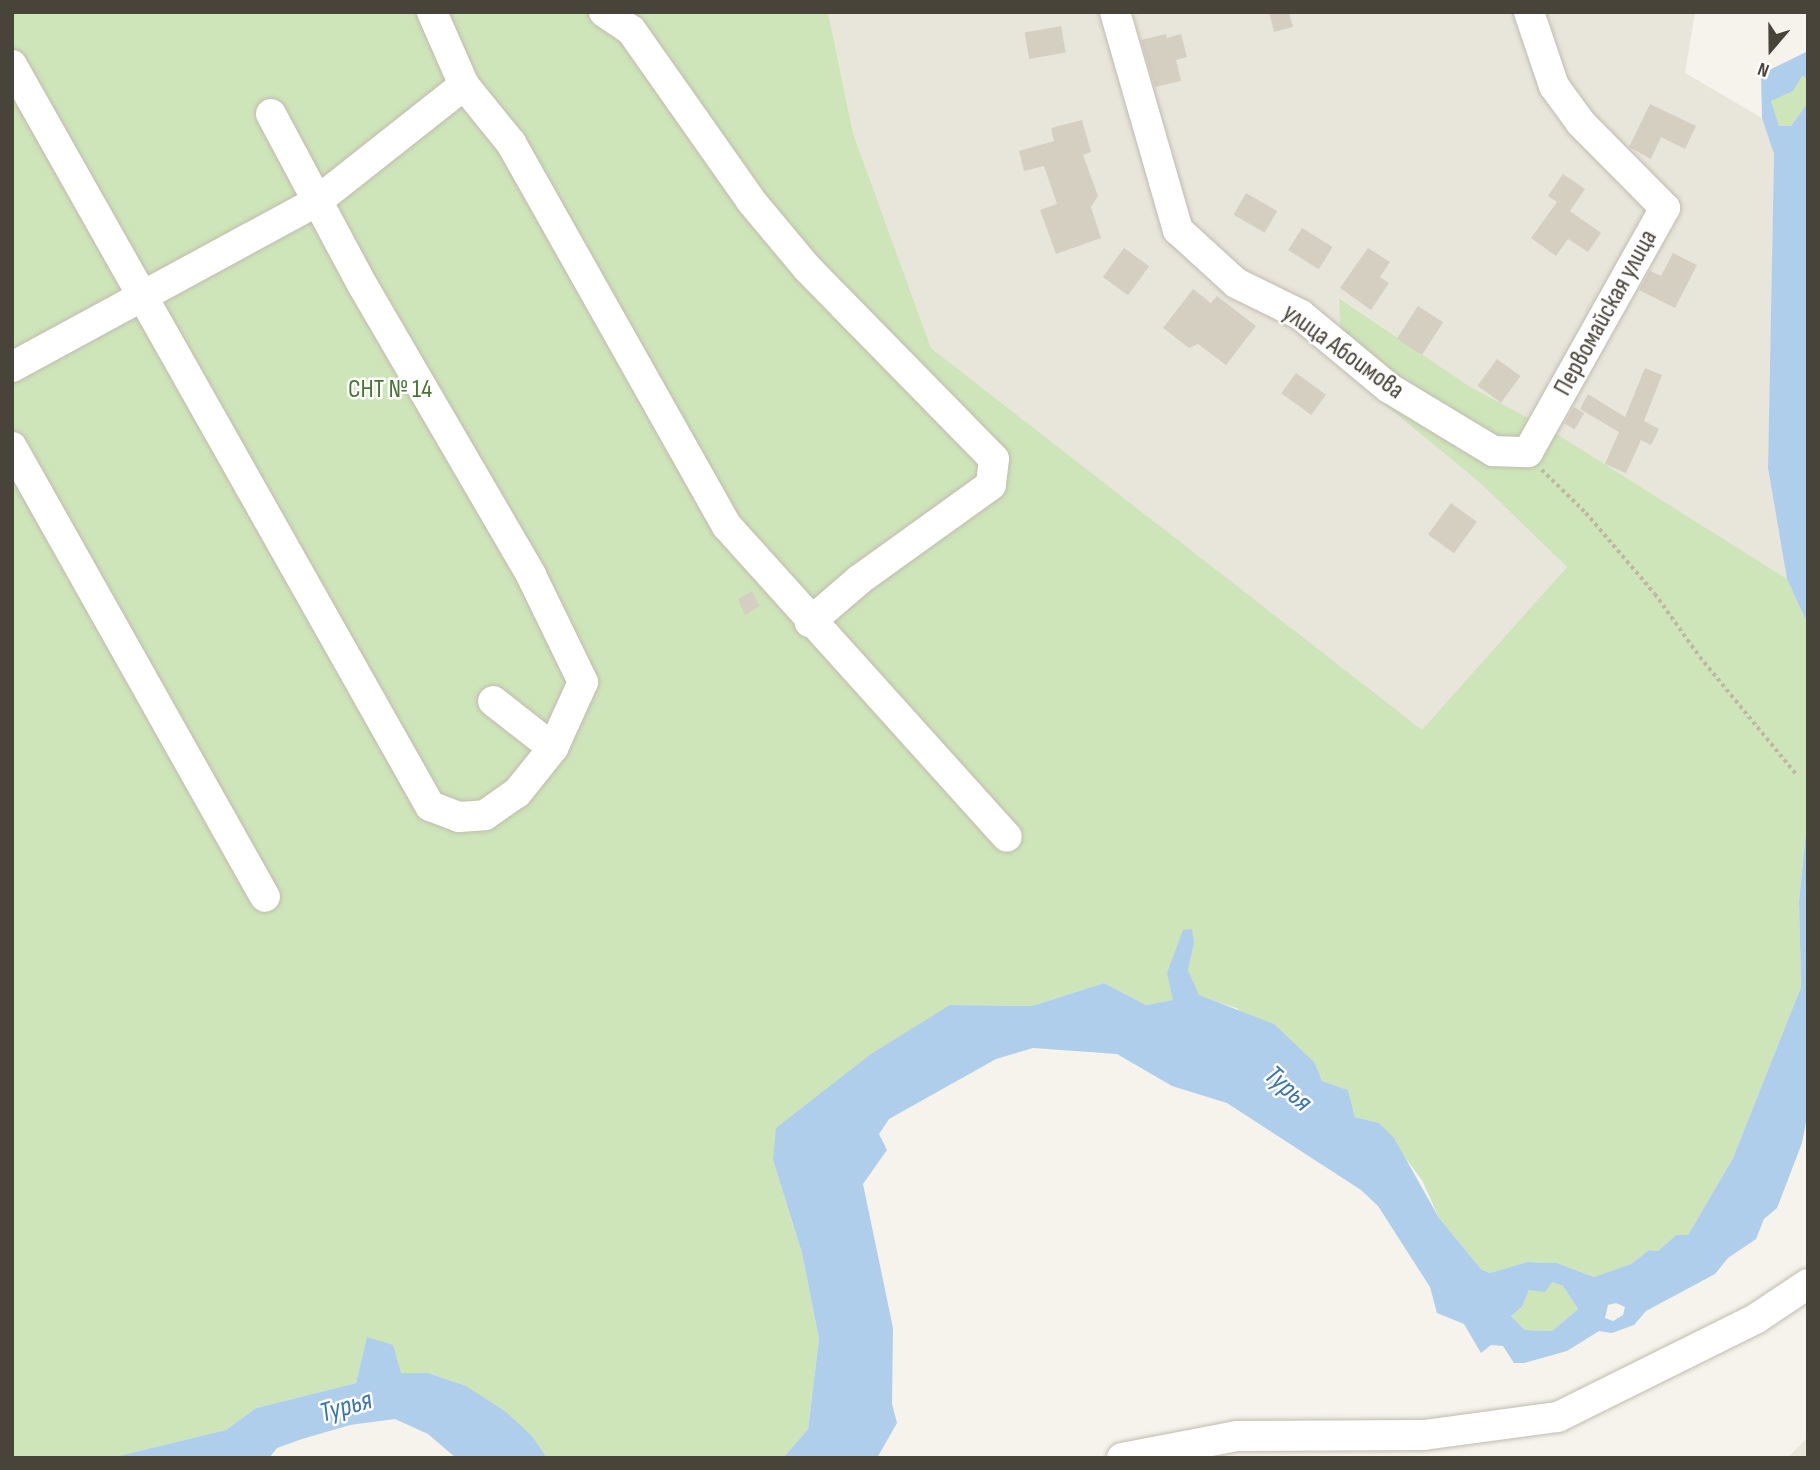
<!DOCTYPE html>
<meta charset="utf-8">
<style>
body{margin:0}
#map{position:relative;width:1820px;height:1470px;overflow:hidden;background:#f5f3ec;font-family:"Sofia Sans Condensed",sans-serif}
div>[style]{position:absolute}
.residential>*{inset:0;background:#e8e5db}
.green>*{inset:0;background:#cee5b9}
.water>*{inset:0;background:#afceeb}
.building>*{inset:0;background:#d5cfc2;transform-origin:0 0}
.path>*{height:3.5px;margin-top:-1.75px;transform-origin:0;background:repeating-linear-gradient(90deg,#c0b7a2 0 3.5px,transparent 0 7px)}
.roads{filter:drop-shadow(0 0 2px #c0bbaf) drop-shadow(0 0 2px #c0bbaf)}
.minor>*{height:30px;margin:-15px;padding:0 15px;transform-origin:15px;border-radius:15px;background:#fff}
span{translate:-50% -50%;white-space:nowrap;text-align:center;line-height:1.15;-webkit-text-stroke:5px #fff;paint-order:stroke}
.street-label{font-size:26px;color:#49443a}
.park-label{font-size:26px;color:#477631}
.water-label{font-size:28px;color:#3b75ac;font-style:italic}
.frame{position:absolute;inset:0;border:14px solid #49443a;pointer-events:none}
.north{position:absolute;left:1736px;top:14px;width:70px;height:70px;-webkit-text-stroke:5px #fff;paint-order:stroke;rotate:200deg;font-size:19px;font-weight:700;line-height:28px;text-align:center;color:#49443a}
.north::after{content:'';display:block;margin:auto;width:24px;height:32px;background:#49443a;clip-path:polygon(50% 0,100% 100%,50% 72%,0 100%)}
</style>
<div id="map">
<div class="residential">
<div style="clip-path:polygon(828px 12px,1695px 12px,1685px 73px,1762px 118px,1774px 153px,1768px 468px,1787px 579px,1549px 429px,1469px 386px,1340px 298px,1343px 370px,1479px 482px,1567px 567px,1422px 731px,931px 348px,853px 133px)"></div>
<div style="clip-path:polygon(1808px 1437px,1808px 1458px,1787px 1458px)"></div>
</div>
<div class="green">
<div style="clip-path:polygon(12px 12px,828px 12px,853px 133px,931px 348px,1422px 730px,1567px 567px,1479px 482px,1343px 370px,1339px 298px,1469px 386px,1549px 429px,1787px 579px,1808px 625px,1808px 811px,1799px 901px,1801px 987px,1733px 1158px,1688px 1235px,1676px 1235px,1658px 1251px,1649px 1250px,1631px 1264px,1594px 1277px,1557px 1263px,1527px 1262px,1490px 1273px,1482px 1270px,1439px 1218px,1422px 1180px,1379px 1123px,1355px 1117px,1348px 1090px,1322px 1081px,1315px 1063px,1236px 1008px,1199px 996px,1188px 970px,1194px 944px,1174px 1000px,1146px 1005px,1104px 983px,1032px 1006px,950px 1005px,773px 1160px,802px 1253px,819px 1339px,808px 1429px,783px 1458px,547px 1458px,533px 1437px,465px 1386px,428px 1373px,400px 1373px,367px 1338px,356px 1383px,256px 1408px,226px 1430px,110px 1458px,12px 1458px)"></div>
<div style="clip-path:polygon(1802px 76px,1808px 78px,1808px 102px,1791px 126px,1778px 126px,1771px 101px)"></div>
<div style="clip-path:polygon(1552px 1282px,1563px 1286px,1578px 1309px,1552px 1331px,1525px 1330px,1511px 1316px,1522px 1307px,1529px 1290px,1546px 1288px)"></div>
</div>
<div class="water">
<div style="clip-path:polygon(1808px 51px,1808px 78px,1802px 76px,1793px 91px,1771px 101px,1779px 126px,1791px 126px,1808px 102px,1808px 625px,1787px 579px,1768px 468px,1774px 154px,1762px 118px,1761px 74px)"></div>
<div style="clip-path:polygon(evenodd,1808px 811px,1808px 1112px,1802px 1143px,1777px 1208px,1764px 1219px,1756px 1239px,1728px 1258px,1715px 1274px,1646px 1311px,1634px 1325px,1612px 1333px,1599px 1331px,1567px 1351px,1524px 1363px,1514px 1363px,1503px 1346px,1491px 1345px,1481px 1353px,1464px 1324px,1437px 1313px,1430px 1287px,1378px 1206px,1361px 1190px,1227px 1103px,1172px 1086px,1117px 1054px,1033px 1048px,996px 1059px,889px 1119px,879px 1134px,887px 1150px,863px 1184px,893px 1328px,892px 1404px,897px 1423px,877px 1458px,783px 1458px,808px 1429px,819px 1339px,802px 1253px,773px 1160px,776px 1128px,871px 1054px,950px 1005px,1032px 1006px,1104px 983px,1146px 1005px,1173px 1000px,1167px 973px,1183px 930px,1192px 929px,1194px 944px,1188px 970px,1199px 995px,1274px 1024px,1315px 1063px,1322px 1081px,1348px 1090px,1355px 1117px,1379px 1123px,1394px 1138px,1439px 1218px,1482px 1270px,1490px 1273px,1527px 1262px,1557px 1263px,1594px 1277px,1631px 1264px,1649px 1250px,1658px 1251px,1676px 1235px,1688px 1235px,1733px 1158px,1801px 987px,1799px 901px,1808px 811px,1552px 1282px,1563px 1286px,1578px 1309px,1552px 1331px,1525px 1330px,1511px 1316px,1522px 1307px,1529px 1290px,1545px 1292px,1552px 1282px,1808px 811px,1616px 1303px,1625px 1307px,1623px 1315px,1613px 1321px,1605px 1318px,1608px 1305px,1616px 1303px)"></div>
<div style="clip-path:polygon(367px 1337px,393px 1345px,401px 1373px,428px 1373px,466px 1386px,506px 1412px,533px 1437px,547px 1458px,456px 1458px,428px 1434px,395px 1419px,350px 1425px,302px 1439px,277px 1448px,269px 1458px,110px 1458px,226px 1430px,256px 1408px,356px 1383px)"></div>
</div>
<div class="building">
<div style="clip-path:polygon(1269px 12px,1289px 12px,1293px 27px,1274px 32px)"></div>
<div style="left:1061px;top:26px;width:27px;height:37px;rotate:80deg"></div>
<div style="clip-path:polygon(1166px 34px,1167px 38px,1181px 34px,1187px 57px,1176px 60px,1181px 81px,1155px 87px,1141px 40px)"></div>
<div style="clip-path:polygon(1650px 104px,1696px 126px,1685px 149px,1661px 137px,1651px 159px,1629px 147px)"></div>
<div style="clip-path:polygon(1082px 120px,1091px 152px,1083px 155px,1098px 196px,1091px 207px,1101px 238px,1056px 254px,1040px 210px,1057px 204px,1044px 166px,1024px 171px,1019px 151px,1054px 141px,1051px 128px)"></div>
<div style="clip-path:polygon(1563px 174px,1585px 189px,1570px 211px,1601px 233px,1588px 252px,1568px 239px,1556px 256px,1531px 238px,1557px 202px,1548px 196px)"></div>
<div style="left:1246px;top:193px;width:36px;height:25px;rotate:30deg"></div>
<div style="left:1302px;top:228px;width:36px;height:26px;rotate:32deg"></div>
<div style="left:1124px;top:248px;width:31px;height:36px;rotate:36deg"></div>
<div style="clip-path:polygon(1368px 248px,1390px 262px,1380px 277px,1389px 283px,1371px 310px,1340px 288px)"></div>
<div style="clip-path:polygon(1673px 253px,1697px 265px,1675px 308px,1639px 290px,1650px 271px,1661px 276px)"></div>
<div style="clip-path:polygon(1193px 289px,1211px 303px,1217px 296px,1256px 326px,1226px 365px,1198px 344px,1189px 348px,1163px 328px)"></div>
<div style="left:1418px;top:306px;width:30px;height:39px;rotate:33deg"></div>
<div style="left:1497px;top:359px;width:29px;height:33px;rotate:36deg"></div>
<div style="clip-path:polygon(1645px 368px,1662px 375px,1644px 421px,1659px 429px,1651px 445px,1641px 440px,1626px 473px,1605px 464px,1619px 432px,1580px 409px,1588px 394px,1625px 417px)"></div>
<div style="left:1296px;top:373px;width:37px;height:25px;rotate:36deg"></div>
<div style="left:1574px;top:407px;width:12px;height:19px;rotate:31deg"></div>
<div style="left:1451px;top:503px;width:32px;height:39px;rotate:36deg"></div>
<div style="clip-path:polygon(752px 591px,760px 606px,745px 615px,738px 599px)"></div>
</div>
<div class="path">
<div style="left:1542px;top:470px;width:62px;rotate:44.3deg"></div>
<div style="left:1586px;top:513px;width:106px;rotate:49.6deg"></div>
<div style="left:1655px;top:594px;width:77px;rotate:54.5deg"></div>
<div style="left:1700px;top:657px;width:153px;rotate:50.6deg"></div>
</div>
<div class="roads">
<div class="minor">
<div style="left:604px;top:12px;width:32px;rotate:34deg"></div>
<div style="left:631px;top:30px;width:209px;rotate:54.9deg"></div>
<div style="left:751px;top:201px;width:87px;rotate:50.1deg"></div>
<div style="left:807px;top:268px;width:267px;rotate:45.6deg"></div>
<div style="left:994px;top:459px;width:26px;rotate:97deg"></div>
<div style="left:991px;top:485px;width:163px;rotate:144.3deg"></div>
<div style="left:859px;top:580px;width:65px;rotate:139.4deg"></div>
<div style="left:1115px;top:12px;width:227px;rotate:73.9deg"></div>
<div style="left:1178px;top:230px;width:79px;rotate:42.4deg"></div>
<div style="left:1236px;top:283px;width:72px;rotate:26.2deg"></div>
<div style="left:1301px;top:315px;width:114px;rotate:39.7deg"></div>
<div style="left:1389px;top:388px;width:122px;rotate:31.2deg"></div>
<div style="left:1493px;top:451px;width:35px;rotate:2deg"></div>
<div style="left:1528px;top:452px;width:280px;rotate:-60.7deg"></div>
<div style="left:1665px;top:208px;width:120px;rotate:-134.7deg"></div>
<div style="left:1581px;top:123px;width:46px;rotate:-126.1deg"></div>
<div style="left:1554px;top:86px;width:78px;rotate:-108.7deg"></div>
<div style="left:12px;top:65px;width:851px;rotate:60.57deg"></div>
<div style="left:430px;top:806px;width:31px;rotate:21deg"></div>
<div style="left:459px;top:817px;width:26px;rotate:-4deg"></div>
<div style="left:485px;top:815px;width:39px;rotate:-35deg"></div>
<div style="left:517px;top:793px;width:58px;rotate:-51.3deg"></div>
<div style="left:553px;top:748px;width:76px;rotate:-141.9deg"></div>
<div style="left:464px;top:85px;width:75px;rotate:51deg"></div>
<div style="left:511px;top:143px;width:440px;rotate:60.6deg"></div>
<div style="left:727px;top:526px;width:418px;rotate:48deg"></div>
<div style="left:271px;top:114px;width:195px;rotate:61.9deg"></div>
<div style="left:363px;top:286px;width:334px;rotate:59.8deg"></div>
<div style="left:531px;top:575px;width:119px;rotate:64.1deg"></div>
<div style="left:583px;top:682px;width:72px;rotate:114.4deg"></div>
<div style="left:12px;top:367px;width:346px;rotate:-28.5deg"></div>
<div style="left:316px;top:202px;width:189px;rotate:-38.3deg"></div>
<div style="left:464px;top:85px;width:80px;rotate:-113.7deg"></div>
<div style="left:12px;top:447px;width:516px;rotate:60.65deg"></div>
<div style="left:1122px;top:1458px;width:117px;rotate:-10.8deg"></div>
<div style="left:1237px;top:1436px;width:187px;rotate:-0.3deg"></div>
<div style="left:1424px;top:1435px;width:135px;rotate:-7.7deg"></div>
<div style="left:1558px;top:1417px;width:222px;rotate:-26.4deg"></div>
<div style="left:1757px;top:1318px;width:61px;rotate:-33.7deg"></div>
</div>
</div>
<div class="street-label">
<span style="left:1606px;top:313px;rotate:-61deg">Первомайская улица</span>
<span style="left:1343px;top:352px;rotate:36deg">улица Абоимова</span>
</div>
<div class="park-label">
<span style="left:390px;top:390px">СНТ № 14</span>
</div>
<div class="water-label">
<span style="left:1288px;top:1089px;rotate:42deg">Турья</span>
<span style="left:346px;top:1407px;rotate:-16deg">Турья</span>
</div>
<div class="frame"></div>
<div class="north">N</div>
</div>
